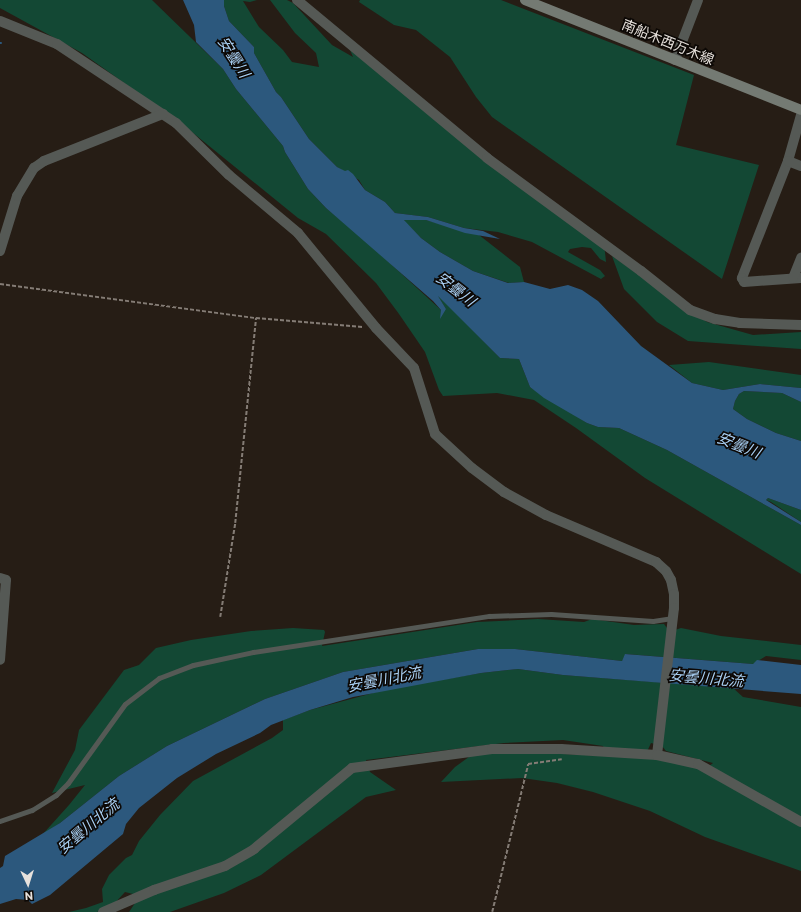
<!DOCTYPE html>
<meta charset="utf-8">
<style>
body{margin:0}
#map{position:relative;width:801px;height:912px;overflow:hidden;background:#261d15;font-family:Commissioner,"Noto Sans JP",sans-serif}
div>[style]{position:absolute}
.green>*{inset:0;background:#134834}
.water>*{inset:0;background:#2c587d}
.stream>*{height:2.5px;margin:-1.25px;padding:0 1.25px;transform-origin:1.25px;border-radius:1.25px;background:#2c587d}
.path>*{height:1.5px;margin-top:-0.75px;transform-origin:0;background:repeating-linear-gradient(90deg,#847c75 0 4px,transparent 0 6px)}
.lane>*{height:5px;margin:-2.5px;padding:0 2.5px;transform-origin:2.5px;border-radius:2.5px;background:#555955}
.street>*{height:10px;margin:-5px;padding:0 5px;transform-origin:5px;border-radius:5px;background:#555955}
.secondary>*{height:10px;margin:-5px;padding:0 5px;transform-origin:5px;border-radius:5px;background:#747a73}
span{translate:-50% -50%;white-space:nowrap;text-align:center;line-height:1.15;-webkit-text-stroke:3.5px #0c0805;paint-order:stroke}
.street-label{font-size:14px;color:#e7e1dc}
.water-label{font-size:15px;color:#a9d0f4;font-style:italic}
.north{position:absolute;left:8px;top:864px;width:40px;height:40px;-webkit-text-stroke:3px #0c0805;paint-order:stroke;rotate:176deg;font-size:11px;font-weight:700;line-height:16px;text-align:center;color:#e7e1dc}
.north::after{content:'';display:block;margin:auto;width:14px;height:18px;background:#e7e1dc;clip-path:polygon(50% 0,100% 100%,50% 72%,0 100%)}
</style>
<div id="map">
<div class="green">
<div style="clip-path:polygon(0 0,152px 0,223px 69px,236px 89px,283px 146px,285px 152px,308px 189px,326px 208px,369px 244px,441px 310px,446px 309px,437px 295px,444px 301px,500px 358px,519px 359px,530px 387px,587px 423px,598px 427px,619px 428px,667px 450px,801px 525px,801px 574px,645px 478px,576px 428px,534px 400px,497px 393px,443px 396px,439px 390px,425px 352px,399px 314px,376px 283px,326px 234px,298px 218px,182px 124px,82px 53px,0 8px)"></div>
<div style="clip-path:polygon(224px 0,257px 0,250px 2px,243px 1px,259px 27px,283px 50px,292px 62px,319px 67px,316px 53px,295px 33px,270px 0,287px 0,293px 3px,332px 45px,353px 57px,350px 50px,487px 155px,600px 235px,605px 252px,606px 262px,600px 259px,591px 248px,582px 247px,570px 249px,568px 252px,600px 270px,605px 276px,601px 279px,532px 242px,498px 232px,464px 228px,428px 217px,395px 213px,385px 202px,365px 190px,359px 180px,337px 167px,309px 139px,281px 97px,276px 92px,254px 53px,254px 47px,229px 21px,224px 6px)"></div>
<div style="clip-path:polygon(360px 0,501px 0,694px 75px,676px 145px,759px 165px,722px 279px,492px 117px,476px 97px,450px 57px,416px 30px,394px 25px,359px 2px)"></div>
<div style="clip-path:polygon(409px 219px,426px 220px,479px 235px,520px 267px,524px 282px,509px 283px,473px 271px,440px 252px,421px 238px,406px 223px,404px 220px)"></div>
<div style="clip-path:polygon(612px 256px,707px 322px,753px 335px,801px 332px,801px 349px,688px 341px,657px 322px,624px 289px)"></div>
<div style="clip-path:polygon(709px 362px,801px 375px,801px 388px,760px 384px,723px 390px,692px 383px,669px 365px)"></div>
<div style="clip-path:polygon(744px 391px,782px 393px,801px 402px,801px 441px,776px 433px,747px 419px,733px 409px,735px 401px,739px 394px)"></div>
<div style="clip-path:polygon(768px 498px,801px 510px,801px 522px,771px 502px,766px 500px)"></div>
<div style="clip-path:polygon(538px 619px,584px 622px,592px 619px,634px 625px,664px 624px,667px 628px,675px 630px,681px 628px,721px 636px,801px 645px,801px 660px,766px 656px,753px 664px,626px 654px,622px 661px,515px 649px,478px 649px,343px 672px,265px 699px,167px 746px,119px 776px,60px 823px,42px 835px,69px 805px,85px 785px,52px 793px,75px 750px,79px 730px,124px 670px,139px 665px,156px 648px,191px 640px,251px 631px,293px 628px,324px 630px,325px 632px,322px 646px,477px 622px)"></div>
<div style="clip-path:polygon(evenodd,518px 669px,563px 675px,733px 688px,743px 697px,801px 707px,801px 871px,705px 837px,650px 811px,593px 792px,557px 783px,522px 778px,441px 782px,455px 767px,473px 754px,495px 751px,608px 756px,603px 746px,563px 740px,504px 743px,366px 760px,370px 772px,396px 790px,366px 797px,261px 875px,224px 893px,170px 912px,129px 912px,135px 903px,133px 894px,125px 892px,114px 904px,97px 912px,69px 912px,86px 908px,103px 902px,102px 889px,109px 875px,126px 858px,132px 855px,139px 841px,160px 815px,193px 781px,272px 738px,283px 730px,283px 720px,310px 710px,388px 689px,481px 673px,518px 669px,651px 743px,662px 746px,666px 751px,713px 763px,708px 767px,645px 756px,651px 743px)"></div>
</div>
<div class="water">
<div style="clip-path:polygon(183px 0,224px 0,224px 6px,229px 21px,254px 47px,254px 53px,276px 92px,281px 97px,309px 139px,337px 167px,345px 171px,348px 170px,353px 174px,365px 190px,385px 202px,395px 213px,428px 217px,464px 228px,483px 231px,500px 239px,465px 233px,426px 220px,404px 220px,421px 238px,440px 252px,473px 271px,508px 283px,524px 282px,550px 289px,568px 285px,582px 290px,598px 301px,641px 346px,692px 383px,723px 390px,760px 384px,801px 388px,801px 402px,782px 393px,744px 391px,739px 394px,735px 401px,733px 409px,747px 419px,776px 433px,801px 441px,801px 510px,768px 498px,766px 500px,801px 522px,801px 525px,667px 450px,619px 428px,598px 427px,587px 423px,544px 398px,530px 387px,519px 359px,500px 358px,438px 296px,446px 309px,440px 319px,441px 310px,433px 301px,326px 208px,308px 189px,285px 152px,283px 146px,236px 89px,223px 69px,196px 42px,194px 25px)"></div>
<div style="clip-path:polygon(478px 649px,515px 649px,622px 661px,625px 654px,753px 664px,757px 660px,801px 665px,801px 694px,563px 675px,518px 669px,481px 673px,353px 697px,310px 710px,271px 725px,260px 733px,216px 754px,177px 778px,139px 808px,126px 824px,123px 834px,50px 895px,32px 904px,28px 900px,16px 899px,0 904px,0 868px,3px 866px,5px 856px,60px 823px,119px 776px,167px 746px,265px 699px,343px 672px)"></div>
</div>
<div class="stream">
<div style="left:0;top:43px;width:1px"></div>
</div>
<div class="path">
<div style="left:0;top:284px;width:258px;rotate:7.6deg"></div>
<div style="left:256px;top:318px;width:107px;rotate:4.8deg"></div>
<div style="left:220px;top:617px;width:95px;rotate:-80.9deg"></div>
<div style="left:235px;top:523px;width:206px;rotate:-84.2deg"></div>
<div style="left:492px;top:912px;width:152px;rotate:-76.3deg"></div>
<div style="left:528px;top:764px;width:34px;rotate:-8deg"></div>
</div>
<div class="lane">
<div style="left:0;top:821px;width:34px;rotate:-19deg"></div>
<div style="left:32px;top:810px;width:28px;rotate:-32deg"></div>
<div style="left:56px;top:795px;width:17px;rotate:-45deg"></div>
<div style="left:68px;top:783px;width:97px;rotate:-54.2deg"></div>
<div style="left:125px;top:704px;width:43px;rotate:-37.4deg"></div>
<div style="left:159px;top:678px;width:36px;rotate:-21deg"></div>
<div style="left:193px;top:665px;width:61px;rotate:-12.2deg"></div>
<div style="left:253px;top:652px;width:239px;rotate:-8.7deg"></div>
<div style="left:489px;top:616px;width:62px;rotate:-1.8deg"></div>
<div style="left:551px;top:614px;width:102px;rotate:3.9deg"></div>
<div style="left:653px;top:621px;width:20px;rotate:-9deg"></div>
</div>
<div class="street">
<div style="left:297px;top:0;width:247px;rotate:39.7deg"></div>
<div style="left:487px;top:158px;width:191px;rotate:36.3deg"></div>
<div style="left:641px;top:271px;width:63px;rotate:38.5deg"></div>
<div style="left:690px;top:310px;width:27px;rotate:20deg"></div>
<div style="left:715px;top:319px;width:25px;rotate:9deg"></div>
<div style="left:740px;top:323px;width:61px;rotate:1.9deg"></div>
<div style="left:0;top:21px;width:61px;rotate:22deg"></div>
<div style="left:57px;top:44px;width:143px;rotate:33.6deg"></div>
<div style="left:176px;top:123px;width:74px;rotate:44.5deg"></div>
<div style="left:229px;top:175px;width:90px;rotate:40deg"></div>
<div style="left:298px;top:233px;width:123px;rotate:50.6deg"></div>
<div style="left:376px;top:328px;width:55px;rotate:46.5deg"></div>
<div style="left:414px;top:368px;width:69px;rotate:72.3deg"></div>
<div style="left:435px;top:434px;width:50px;rotate:42.6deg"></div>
<div style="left:472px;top:468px;width:40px;rotate:37deg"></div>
<div style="left:504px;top:492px;width:48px;rotate:28.7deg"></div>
<div style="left:546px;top:515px;width:120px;rotate:23.1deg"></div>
<div style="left:656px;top:562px;width:13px;rotate:42deg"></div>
<div style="left:666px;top:571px;width:10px;rotate:61deg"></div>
<div style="left:671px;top:580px;width:14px;rotate:78deg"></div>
<div style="left:674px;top:594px;width:14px;rotate:90deg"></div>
<div style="left:674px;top:608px;width:148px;rotate:96.6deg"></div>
<div style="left:675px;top:60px;width:64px;rotate:-69deg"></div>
<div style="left:801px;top:115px;width:48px;rotate:105.8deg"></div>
<div style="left:788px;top:161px;width:126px;rotate:111.5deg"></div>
<div style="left:742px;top:278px;width:4px;rotate:63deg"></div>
<div style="left:744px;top:282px;width:57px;rotate:-4deg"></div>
<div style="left:788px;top:161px;width:14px;rotate:21deg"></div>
<div style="left:0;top:251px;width:58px;rotate:-72.8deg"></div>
<div style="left:17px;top:196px;width:33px;rotate:-59deg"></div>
<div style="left:34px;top:168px;width:12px;rotate:-35deg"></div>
<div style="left:44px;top:161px;width:128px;rotate:-21.6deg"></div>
<div style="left:793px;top:278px;width:22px;rotate:-68deg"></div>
<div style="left:0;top:578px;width:6px;rotate:18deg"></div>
<div style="left:6px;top:580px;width:80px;rotate:94.3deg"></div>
<div style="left:103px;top:912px;width:56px;rotate:-23.3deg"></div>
<div style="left:154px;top:890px;width:75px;rotate:-18.7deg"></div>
<div style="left:225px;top:866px;width:34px;rotate:-30deg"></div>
<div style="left:254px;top:849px;width:127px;rotate:-39.6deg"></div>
<div style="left:352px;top:768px;width:141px;rotate:-7.7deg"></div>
<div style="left:492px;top:749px;width:69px"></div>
<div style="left:561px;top:749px;width:96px;rotate:3.6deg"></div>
<div style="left:657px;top:755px;width:42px;rotate:12.4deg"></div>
<div style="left:698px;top:764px;width:118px;rotate:29.4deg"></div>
</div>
<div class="secondary">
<div style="left:525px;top:0;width:297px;rotate:21.7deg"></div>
</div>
<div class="street-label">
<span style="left:668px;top:42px;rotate:22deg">南船木西万木線</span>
</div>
<div class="water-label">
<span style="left:234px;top:57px;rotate:58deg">安曇川</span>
<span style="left:456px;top:289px;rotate:38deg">安曇川</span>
<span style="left:739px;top:445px;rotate:22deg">安曇川</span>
<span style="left:706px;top:678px;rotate:5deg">安曇川北流</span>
<span style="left:384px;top:679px;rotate:-11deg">安曇川北流</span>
<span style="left:88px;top:826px;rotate:-40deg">安曇川北流</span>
</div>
<div class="north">N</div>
</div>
